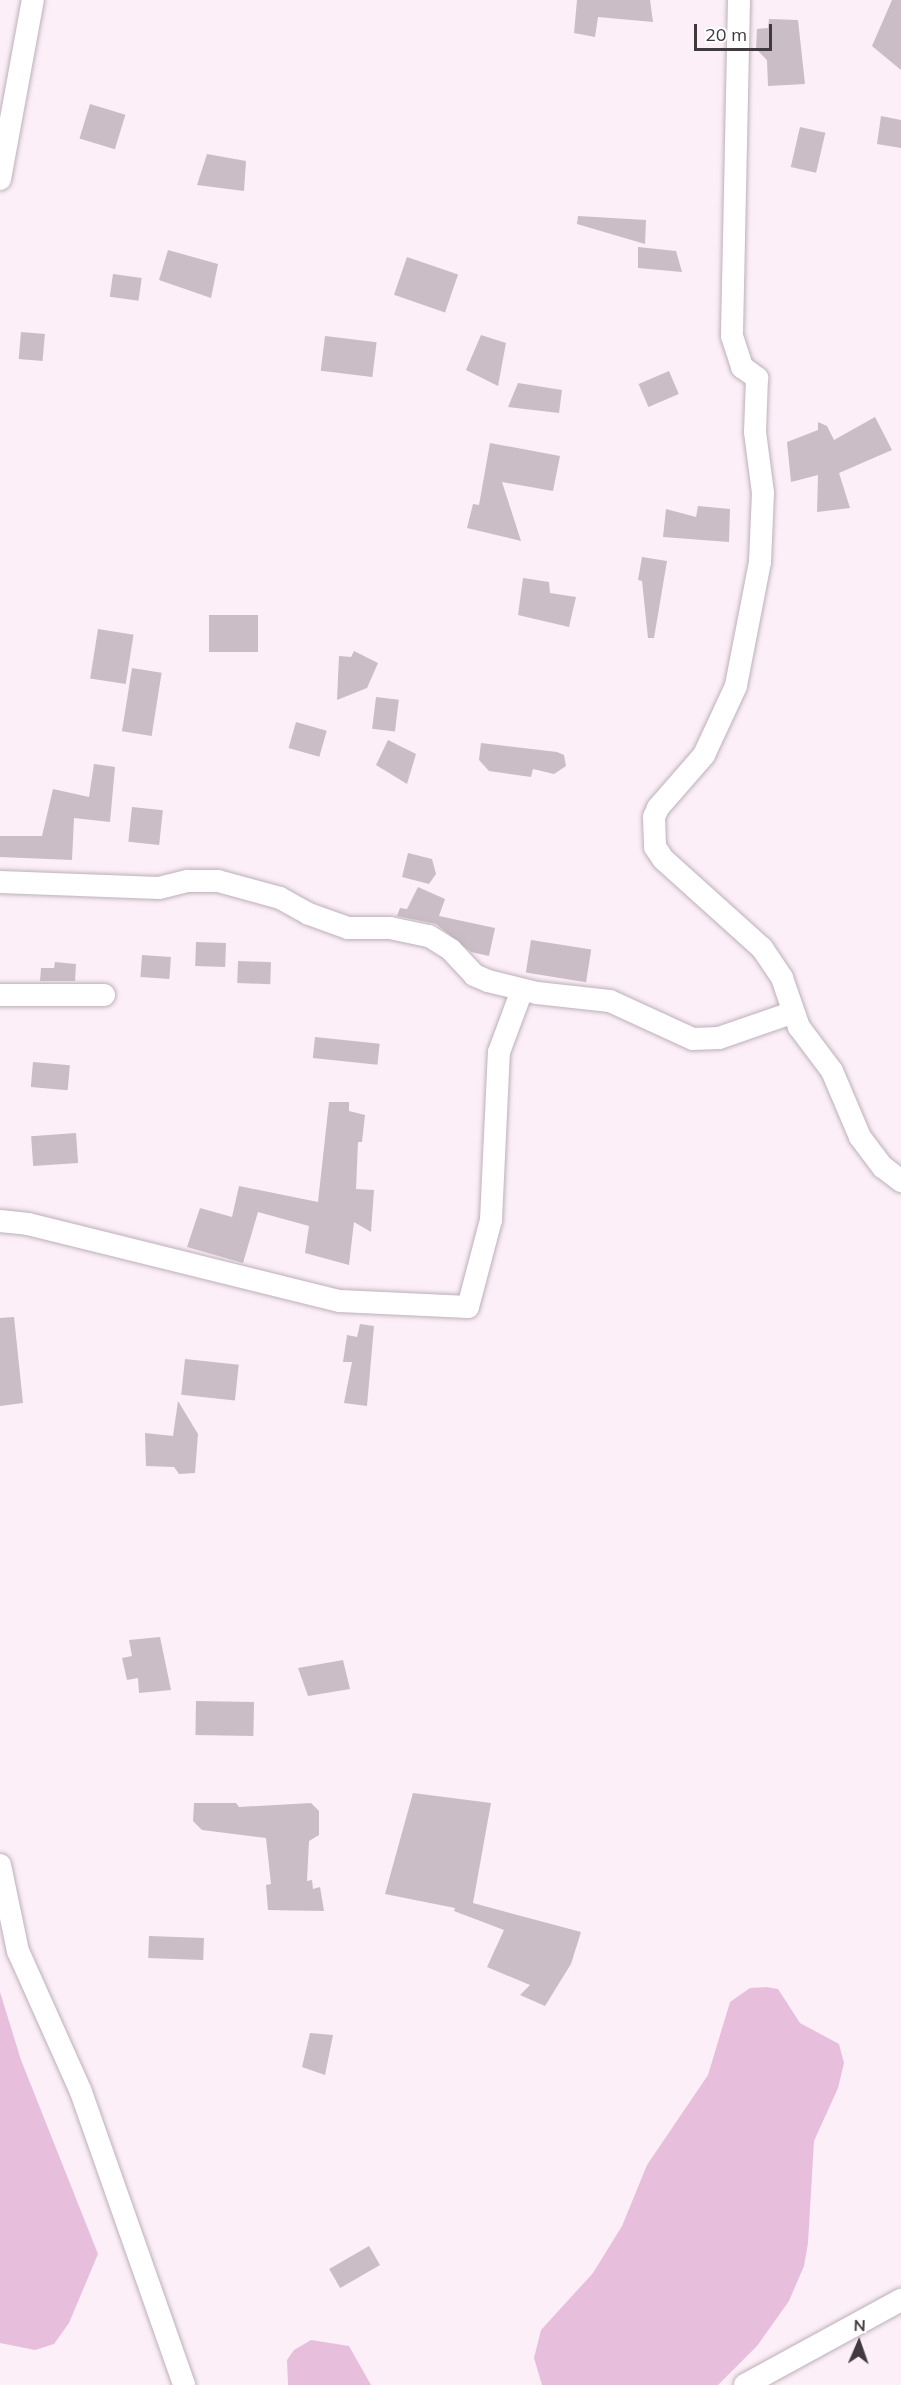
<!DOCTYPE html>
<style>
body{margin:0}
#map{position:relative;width:901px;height:2385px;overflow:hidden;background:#fceff8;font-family:Mulish,sans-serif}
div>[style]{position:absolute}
.green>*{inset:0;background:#e7bfdc}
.building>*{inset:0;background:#cabdc6;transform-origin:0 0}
.roads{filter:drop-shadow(0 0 2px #bdb0b9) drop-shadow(0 0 2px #bdb0b9)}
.minor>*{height:22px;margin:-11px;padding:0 11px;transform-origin:11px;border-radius:11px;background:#fff}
span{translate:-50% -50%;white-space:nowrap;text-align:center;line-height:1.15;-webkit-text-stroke:4.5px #fff;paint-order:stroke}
.north{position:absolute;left:829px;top:2313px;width:60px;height:60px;-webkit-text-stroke:4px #fff;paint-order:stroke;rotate:2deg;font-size:16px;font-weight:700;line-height:24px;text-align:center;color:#403a3e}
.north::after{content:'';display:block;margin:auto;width:21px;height:27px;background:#403a3e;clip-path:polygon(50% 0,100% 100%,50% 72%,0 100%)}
.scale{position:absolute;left:694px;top:24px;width:78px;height:27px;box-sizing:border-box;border:3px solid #403a3e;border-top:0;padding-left:8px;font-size:18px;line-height:21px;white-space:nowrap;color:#403a3e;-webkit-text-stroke:4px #fff;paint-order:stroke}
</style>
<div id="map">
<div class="green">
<div style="clip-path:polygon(766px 1987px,778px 1989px,800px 2023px,839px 2044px,844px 2063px,838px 2088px,814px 2141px,808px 2243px,804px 2266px,789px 2301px,757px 2346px,718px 2385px,542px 2385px,534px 2358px,541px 2330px,593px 2273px,622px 2226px,647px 2165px,708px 2075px,730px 2002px,750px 1988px)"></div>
<div style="clip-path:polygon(0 1992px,21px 2060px,98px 2254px,69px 2323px,54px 2344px,35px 2350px,0 2343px)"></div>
<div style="clip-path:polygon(311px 2340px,349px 2346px,371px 2385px,288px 2385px,287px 2360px,294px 2350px)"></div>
</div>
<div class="building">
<div style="clip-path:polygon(577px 0,650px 0,653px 22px,598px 17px,595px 37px,574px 33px)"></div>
<div style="clip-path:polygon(892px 0,901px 0,901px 70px,872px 46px)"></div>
<div style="clip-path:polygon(769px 19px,798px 20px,805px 84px,768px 86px,767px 60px,756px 49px,757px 29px,768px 28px)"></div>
<div style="left:90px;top:104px;width:37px;height:36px;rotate:17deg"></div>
<div style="clip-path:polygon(881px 116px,901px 120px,901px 148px,877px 144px)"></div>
<div style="left:800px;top:127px;width:26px;height:41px;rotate:13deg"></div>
<div style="clip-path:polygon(207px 154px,246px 161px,244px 191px,197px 185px)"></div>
<div style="clip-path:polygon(578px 216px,646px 220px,645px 244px,577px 224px)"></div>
<div style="clip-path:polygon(638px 247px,676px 251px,682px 272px,638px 268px)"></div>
<div style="clip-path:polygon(168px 250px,218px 264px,211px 298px,159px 280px)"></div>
<div style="left:407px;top:257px;width:54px;height:40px;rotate:19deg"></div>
<div style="left:113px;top:274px;width:29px;height:23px;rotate:8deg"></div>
<div style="left:21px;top:332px;width:24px;height:27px;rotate:5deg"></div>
<div style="clip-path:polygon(481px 335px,506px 343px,498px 386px,466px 370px)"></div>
<div style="left:325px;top:336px;width:52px;height:35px;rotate:7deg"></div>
<div style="left:669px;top:371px;width:25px;height:33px;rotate:67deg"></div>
<div style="clip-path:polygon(518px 383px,562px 390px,559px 413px,508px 407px)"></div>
<div style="clip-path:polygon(875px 417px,892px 450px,839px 473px,850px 508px,817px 512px,818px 475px,791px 482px,787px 442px,818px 430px,818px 422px,827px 426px,834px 440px)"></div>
<div style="clip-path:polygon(490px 443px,560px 456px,553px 491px,502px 482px,521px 541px,467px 528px,473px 504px,479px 505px)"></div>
<div style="clip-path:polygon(698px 506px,730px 509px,729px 542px,663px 537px,666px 509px,696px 517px)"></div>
<div style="clip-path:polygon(642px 557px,667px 561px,654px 638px,648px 638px,642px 581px,638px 580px)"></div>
<div style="clip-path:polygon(523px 578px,549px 582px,550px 593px,576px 597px,569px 627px,518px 615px)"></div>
<div style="left:209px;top:615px;width:49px;height:37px"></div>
<div style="left:98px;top:629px;width:36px;height:50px;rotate:9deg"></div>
<div style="clip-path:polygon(354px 651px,378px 663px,367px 688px,337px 700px,339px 656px,351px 657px)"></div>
<div style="left:132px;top:668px;width:30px;height:64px;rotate:9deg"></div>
<div style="left:376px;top:697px;width:23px;height:32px;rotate:7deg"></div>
<div style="left:296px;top:722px;width:32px;height:27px;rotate:16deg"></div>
<div style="clip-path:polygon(388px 740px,416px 754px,407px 784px,376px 765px)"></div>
<div style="clip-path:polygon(481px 743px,557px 752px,564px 755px,566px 766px,554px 774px,533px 769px,531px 777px,489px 771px,479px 760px)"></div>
<div style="clip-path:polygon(94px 764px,115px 767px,110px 822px,74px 818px,72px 860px,0 857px,0 836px,42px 836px,53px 789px,89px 797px)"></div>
<div style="left:132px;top:807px;width:31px;height:35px;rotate:6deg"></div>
<div style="clip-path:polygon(408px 853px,432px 859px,436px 874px,429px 884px,402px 877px)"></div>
<div style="clip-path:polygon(418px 887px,445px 899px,439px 916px,495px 928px,489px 956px,471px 952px,436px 924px,397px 916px,400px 908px,407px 909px)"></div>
<div style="left:531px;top:940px;width:61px;height:33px;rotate:9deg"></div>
<div style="left:196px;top:942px;width:30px;height:24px;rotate:2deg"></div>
<div style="left:142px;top:955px;width:29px;height:22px;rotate:4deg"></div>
<div style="left:238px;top:961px;width:33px;height:22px;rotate:2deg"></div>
<div style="clip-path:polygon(55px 962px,76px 964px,75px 981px,40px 981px,41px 968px,54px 968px)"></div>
<div style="left:315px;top:1037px;width:65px;height:21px;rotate:6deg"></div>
<div style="left:33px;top:1062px;width:37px;height:25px;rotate:5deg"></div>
<div style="clip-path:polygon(329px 1102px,349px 1102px,349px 1111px,365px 1115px,362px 1142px,358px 1142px,356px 1189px,374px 1190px,371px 1232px,354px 1222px,349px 1265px,305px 1253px,309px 1226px,258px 1212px,243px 1263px,187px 1247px,200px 1208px,232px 1217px,239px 1186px,318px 1202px)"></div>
<div style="left:76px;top:1133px;width:30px;height:45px;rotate:86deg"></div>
<div style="clip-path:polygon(14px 1317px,23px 1403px,0 1406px,0 1318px)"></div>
<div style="clip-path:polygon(360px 1324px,374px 1326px,367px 1406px,344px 1403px,352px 1362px,343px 1362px,347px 1335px,357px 1337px)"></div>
<div style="left:185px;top:1359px;width:54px;height:36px;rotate:6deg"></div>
<div style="clip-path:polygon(178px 1401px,198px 1434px,195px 1473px,179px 1474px,174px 1467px,146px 1466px,145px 1433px,173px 1436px)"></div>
<div style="clip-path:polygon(160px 1637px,171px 1690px,139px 1693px,138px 1678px,127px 1680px,122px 1658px,132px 1656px,129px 1640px)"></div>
<div style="clip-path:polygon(343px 1660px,350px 1689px,308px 1696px,298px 1668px)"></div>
<div style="left:196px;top:1701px;width:58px;height:34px;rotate:1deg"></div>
<div style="clip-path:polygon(413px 1793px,491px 1803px,473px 1903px,581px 1932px,571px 1964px,545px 2006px,520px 1995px,530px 1985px,487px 1967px,504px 1930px,454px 1911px,455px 1908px,385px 1894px)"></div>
<div style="clip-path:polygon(194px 1803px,236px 1803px,239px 1807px,311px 1803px,319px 1811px,319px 1835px,309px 1841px,307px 1881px,312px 1880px,313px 1889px,320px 1887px,324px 1911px,268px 1910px,266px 1885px,271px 1884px,266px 1838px,202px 1830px,193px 1821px)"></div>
<div style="left:149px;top:1936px;width:55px;height:22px;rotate:2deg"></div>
<div style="clip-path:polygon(310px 2033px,333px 2035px,325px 2075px,302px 2067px)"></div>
<div style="left:369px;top:2246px;width:22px;height:46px;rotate:60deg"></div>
</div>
<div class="roads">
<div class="minor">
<div style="left:739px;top:0;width:336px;rotate:91.2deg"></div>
<div style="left:732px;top:336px;width:33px;rotate:72deg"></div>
<div style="left:742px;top:367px;width:19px;rotate:36deg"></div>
<div style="left:757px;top:378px;width:54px;rotate:92.1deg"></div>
<div style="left:755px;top:432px;width:62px;rotate:82.5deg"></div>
<div style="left:763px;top:493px;width:69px;rotate:92.5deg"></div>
<div style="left:760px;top:562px;width:126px;rotate:101deg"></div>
<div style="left:736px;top:686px;width:76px;rotate:114.9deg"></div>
<div style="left:704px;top:755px;width:70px;rotate:131deg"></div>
<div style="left:658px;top:808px;width:10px;rotate:114deg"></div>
<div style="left:654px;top:817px;width:30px;rotate:88deg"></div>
<div style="left:655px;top:847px;width:14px;rotate:56deg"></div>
<div style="left:663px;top:859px;width:133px;rotate:42deg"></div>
<div style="left:762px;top:948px;width:36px;rotate:56deg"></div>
<div style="left:782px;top:978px;width:52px;rotate:70.9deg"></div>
<div style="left:799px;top:1027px;width:55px;rotate:53.1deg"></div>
<div style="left:832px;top:1071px;width:72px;rotate:67deg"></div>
<div style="left:860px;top:1137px;width:38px;rotate:53deg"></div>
<div style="left:883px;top:1167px;width:23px;rotate:38deg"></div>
<div style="left:0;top:179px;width:182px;rotate:-79.6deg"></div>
<div style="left:0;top:882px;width:159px;rotate:2.2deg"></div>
<div style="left:159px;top:888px;width:30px;rotate:-14deg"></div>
<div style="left:188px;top:881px;width:30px"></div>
<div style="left:218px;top:881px;width:64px;rotate:15.3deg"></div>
<div style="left:280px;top:898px;width:33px;rotate:29deg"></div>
<div style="left:309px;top:914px;width:41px;rotate:19.7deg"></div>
<div style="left:348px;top:928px;width:42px"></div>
<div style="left:390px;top:928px;width:40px;rotate:12deg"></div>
<div style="left:429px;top:936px;width:26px;rotate:32deg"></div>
<div style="left:451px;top:950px;width:34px;rotate:47deg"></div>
<div style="left:474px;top:975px;width:15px;rotate:23deg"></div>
<div style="left:488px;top:981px;width:50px;rotate:13.8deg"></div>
<div style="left:537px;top:993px;width:73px;rotate:6.3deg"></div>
<div style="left:610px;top:1001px;width:91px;rotate:24.6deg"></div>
<div style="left:693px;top:1039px;width:26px;rotate:-2deg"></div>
<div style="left:719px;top:1038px;width:76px;rotate:-19.1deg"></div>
<div style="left:0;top:995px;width:104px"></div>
<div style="left:0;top:1221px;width:28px;rotate:6deg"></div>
<div style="left:28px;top:1224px;width:321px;rotate:13.9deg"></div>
<div style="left:340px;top:1301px;width:128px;rotate:2.7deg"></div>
<div style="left:468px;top:1307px;width:90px;rotate:-75.2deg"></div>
<div style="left:491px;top:1220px;width:168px;rotate:-87.3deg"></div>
<div style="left:499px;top:1052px;width:66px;rotate:-69.6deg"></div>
<div style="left:0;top:1865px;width:88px;rotate:78.2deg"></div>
<div style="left:18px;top:1951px;width:154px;rotate:65.9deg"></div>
<div style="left:81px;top:2092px;width:311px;rotate:70.6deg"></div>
<div style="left:745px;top:2385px;width:178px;rotate:-28.6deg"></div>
</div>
</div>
<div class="north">N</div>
<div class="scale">20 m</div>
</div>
